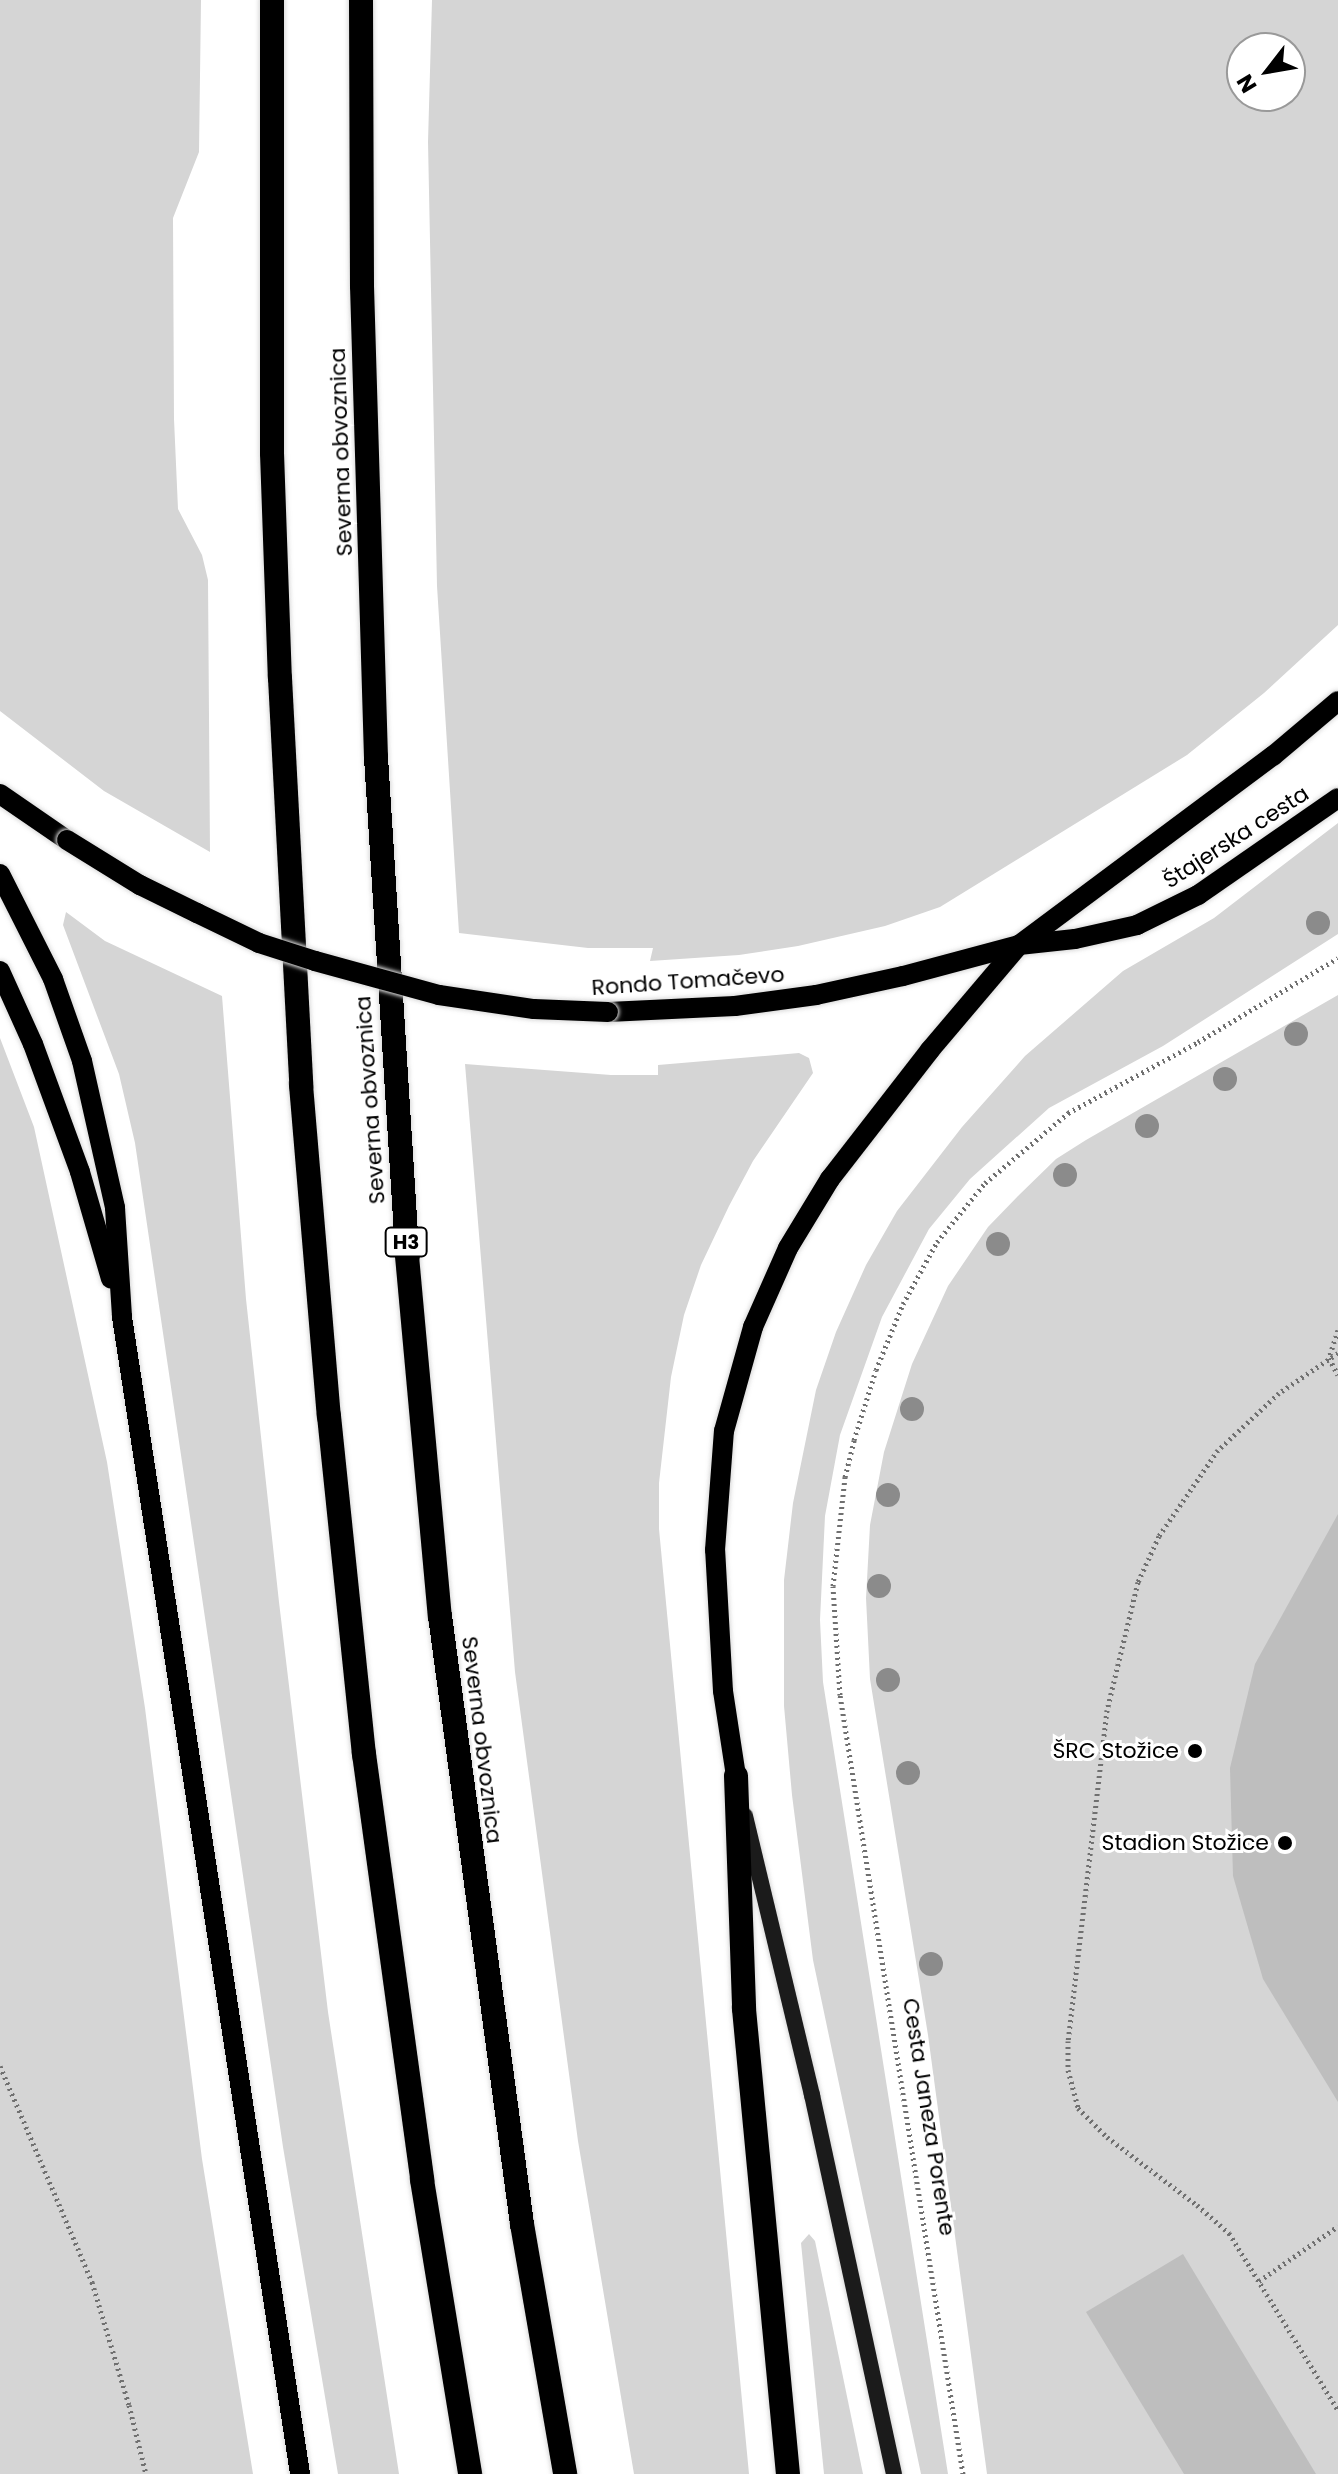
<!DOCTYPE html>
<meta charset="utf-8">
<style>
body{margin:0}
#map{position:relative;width:1338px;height:2474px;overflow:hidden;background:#fff;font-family:Poppins,sans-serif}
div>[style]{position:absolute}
.green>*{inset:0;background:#d5d5d5}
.building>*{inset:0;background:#bebebe}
.path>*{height:5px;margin-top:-2.5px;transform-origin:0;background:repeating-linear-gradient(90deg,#707070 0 2px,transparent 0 6px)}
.roads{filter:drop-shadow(0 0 2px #dbdbdb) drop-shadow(0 0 2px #dbdbdb)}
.secondary>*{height:16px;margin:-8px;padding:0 8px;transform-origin:8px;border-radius:8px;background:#1b1b1b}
.primary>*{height:20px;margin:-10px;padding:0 10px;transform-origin:10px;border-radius:10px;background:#000}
.highway>*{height:24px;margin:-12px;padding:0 12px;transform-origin:12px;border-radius:12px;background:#000}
.bridges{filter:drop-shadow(0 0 2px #dbdbdb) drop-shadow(0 0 2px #dbdbdb)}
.primary-bridge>*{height:20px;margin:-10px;padding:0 10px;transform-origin:10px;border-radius:10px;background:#000}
.trees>*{width:24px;height:24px;margin:-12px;border-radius:50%;background:#8b8b8b}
.dots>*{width:22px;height:22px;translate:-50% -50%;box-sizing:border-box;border:4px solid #fff;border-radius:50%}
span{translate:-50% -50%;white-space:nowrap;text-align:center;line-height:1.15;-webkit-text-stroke:6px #fff;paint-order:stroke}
.shield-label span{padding:2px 6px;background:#fff;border:2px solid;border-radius:6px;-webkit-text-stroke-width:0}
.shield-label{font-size:20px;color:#000;font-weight:700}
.street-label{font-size:22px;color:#000}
.poi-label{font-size:22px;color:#000}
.right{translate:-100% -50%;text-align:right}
.north{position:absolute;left:1226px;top:32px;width:80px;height:80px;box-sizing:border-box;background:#fff;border:2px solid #999;border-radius:50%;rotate:239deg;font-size:22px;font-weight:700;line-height:32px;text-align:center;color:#000}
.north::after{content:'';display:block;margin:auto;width:28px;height:36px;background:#000;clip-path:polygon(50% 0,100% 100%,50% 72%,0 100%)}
</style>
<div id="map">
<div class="green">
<div style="clip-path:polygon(0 0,201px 0,199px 152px,173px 218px,174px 419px,178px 509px,202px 555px,208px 580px,210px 852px,104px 791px,0 711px)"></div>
<div style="clip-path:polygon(evenodd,432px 0,1338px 0,1338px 625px,1264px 693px,1187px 755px,940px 907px,885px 926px,798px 946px,739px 955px,650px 961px,653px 948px,588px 948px,459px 933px,437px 586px,428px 142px,432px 0,1242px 48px,1290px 48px,1290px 96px,1242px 96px,1242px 48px)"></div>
<div style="clip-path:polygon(1338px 823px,1338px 934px,1163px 1046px,1049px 1108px,970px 1179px,929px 1229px,882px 1317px,840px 1435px,825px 1516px,820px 1620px,823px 1682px,948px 2474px,921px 2474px,813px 1960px,792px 1795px,784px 1706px,784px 1580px,793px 1503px,816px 1390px,836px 1332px,866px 1265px,897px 1211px,962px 1127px,1025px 1056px,1123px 971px,1214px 918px)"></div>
<div style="clip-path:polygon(66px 912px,105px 941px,222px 996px,246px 1299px,279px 1602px,328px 2012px,399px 2474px,338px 2474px,283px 2147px,135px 1143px,119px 1074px,63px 925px)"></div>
<div style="clip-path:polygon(1338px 995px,1338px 2474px,987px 2474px,928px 2035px,870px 1679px,866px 1598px,870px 1525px,884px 1452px,912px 1364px,948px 1286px,988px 1227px,1018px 1196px,1056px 1159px,1086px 1140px)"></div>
<div style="clip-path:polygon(0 1038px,34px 1127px,107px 1462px,145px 1708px,202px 2159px,253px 2474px,0 2474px)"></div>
<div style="clip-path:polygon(799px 1053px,809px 1058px,813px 1073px,753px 1161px,729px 1206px,701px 1265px,684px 1315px,671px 1377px,659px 1483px,659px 1529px,749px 2474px,634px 2474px,578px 2141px,515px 1672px,465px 1064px,611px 1075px,658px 1075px,658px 1065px)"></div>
<div style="clip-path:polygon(809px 2234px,815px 2241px,863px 2474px,824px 2474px,801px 2243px)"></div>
</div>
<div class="building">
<div style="clip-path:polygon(1338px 1514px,1338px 2102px,1263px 1979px,1233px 1876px,1230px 1768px,1255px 1664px)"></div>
<div style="clip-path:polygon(1183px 2254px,1316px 2474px,1184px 2474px,1086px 2312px)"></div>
</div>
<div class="path">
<div style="left:1338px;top:1330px;width:29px;rotate:108deg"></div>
<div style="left:1329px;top:1358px;width:19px;rotate:62deg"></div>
<div style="left:1338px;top:1353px;width:71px;rotate:145.9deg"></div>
<div style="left:1279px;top:1393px;width:83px;rotate:136.9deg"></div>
<div style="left:1218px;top:1450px;width:104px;rotate:124.5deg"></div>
<div style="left:1159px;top:1536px;width:51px;rotate:114.5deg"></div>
<div style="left:1138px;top:1582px;width:132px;rotate:103.6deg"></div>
<div style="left:1107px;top:1710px;width:333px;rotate:96.7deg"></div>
<div style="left:1068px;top:2041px;width:29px;rotate:90deg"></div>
<div style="left:1068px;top:2070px;width:39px;rotate:75deg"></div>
<div style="left:1078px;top:2108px;width:41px;rotate:45deg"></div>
<div style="left:1107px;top:2137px;width:113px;rotate:37.1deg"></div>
<div style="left:1197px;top:2205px;width:43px;rotate:41.2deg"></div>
<div style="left:1229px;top:2233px;width:208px;rotate:58.4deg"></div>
<div style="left:0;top:2066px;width:235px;rotate:66.9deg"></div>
<div style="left:92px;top:2282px;width:128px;rotate:73.3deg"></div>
<div style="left:129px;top:2405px;width:71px;rotate:76.2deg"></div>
<div style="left:1259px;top:2281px;width:96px;rotate:-34.8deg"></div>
<div style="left:963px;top:2474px;width:789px;rotate:-98.97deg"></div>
<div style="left:840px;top:1695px;width:109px;rotate:-93.7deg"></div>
<div style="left:833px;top:1586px;width:110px;rotate:-83.7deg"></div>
<div style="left:845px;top:1477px;width:38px;rotate:-76deg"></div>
<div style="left:854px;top:1440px;width:73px;rotate:-72.6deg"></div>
<div style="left:876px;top:1370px;width:71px;rotate:-67.8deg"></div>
<div style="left:903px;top:1304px;width:71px;rotate:-61.3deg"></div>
<div style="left:937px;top:1242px;width:76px;rotate:-50.9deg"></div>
<div style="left:985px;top:1183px;width:109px;rotate:-40.1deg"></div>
<div style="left:1068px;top:1113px;width:148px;rotate:-28.6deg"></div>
<div style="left:1198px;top:1042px;width:163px;rotate:-31deg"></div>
</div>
<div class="roads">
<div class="secondary">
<div style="left:745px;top:1816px;width:287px;rotate:76.5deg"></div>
<div style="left:812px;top:2095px;width:388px;rotate:77.8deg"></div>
</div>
<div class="primary">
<div style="left:0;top:794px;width:81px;rotate:34.5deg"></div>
<div style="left:0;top:874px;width:118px;rotate:63.2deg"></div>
<div style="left:53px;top:979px;width:87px;rotate:70.5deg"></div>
<div style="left:82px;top:1061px;width:151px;rotate:77.3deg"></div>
<div style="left:115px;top:1208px;width:109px;rotate:86.3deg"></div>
<div style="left:122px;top:1317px;width:1171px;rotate:81.25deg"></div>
<div style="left:1019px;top:945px;width:56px;rotate:-6.1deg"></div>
<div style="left:1075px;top:939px;width:64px;rotate:-12.7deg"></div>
<div style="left:1137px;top:925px;width:68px;rotate:-26.2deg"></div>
<div style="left:1198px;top:895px;width:170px;rotate:-34.7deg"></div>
<div style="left:0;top:971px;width:80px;rotate:65.7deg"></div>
<div style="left:33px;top:1044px;width:136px;rotate:69.8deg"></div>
<div style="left:80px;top:1172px;width:111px;rotate:73.8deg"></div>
<div style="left:608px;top:1012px;width:127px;rotate:-2.7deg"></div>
<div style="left:735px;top:1006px;width:82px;rotate:-7.7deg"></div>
<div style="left:816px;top:995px;width:89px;rotate:-12.3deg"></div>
<div style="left:903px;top:976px;width:120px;rotate:-15deg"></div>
<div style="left:1019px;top:945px;width:317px;rotate:-36.7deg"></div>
<div style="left:1273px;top:756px;width:85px;rotate:-40.2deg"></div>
<div style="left:736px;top:1776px;width:86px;rotate:-98.7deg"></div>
<div style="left:723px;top:1691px;width:141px;rotate:-93.2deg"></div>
<div style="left:715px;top:1550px;width:119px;rotate:-85.7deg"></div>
<div style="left:724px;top:1431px;width:108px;rotate:-74.4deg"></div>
<div style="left:753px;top:1327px;width:86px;rotate:-66.1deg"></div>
<div style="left:788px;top:1248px;width:81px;rotate:-58.7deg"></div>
<div style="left:830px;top:1179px;width:163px;rotate:-52.2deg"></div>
<div style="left:930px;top:1050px;width:138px;rotate:-49.7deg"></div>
</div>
<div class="highway">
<div style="left:272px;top:0;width:453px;rotate:90deg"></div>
<div style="left:272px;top:453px;width:225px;rotate:88deg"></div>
<div style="left:280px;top:678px;width:408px;rotate:87deg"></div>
<div style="left:301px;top:1085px;width:332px;rotate:85.2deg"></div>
<div style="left:329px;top:1416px;width:340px;rotate:84.1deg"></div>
<div style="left:364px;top:1754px;width:430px;rotate:82.2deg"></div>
<div style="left:422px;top:2180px;width:298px;rotate:80.7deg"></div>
<div style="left:361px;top:0;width:286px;rotate:89.8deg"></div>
<div style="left:362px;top:286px;width:471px;rotate:88.3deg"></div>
<div style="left:376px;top:757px;width:500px;rotate:86.4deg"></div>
<div style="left:407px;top:1256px;width:362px;rotate:84.8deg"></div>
<div style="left:440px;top:1616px;width:614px;rotate:82.32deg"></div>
<div style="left:522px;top:2224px;width:254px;rotate:80.2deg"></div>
<div style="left:736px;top:1776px;width:233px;rotate:88deg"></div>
<div style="left:744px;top:2009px;width:467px;rotate:84.6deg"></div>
</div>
</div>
<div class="bridges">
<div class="primary-bridge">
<div style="left:67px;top:840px;width:86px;rotate:31.7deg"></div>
<div style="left:140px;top:885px;width:64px;rotate:26.2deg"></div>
<div style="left:197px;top:913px;width:69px;rotate:25.8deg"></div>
<div style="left:259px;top:943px;width:59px;rotate:17.8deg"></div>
<div style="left:315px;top:961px;width:129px;rotate:15.3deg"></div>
<div style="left:439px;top:995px;width:96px;rotate:8.4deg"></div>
<div style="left:534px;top:1009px;width:74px;rotate:2.3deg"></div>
</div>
</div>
<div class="trees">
<div style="left:1318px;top:923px"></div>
<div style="left:1296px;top:1034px"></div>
<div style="left:1225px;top:1079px"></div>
<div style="left:1147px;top:1126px"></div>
<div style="left:1065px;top:1175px"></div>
<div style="left:998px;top:1244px"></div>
<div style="left:912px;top:1409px"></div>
<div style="left:888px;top:1495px"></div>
<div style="left:879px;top:1586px"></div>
<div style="left:888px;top:1680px"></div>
<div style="left:908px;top:1773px"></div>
<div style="left:931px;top:1964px"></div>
</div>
<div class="dots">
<div style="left:1195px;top:1751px;background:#000"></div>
<div style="left:1285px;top:1843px;background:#000"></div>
</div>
<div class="shield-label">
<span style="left:406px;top:1242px">H3</span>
</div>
<div class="street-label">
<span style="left:341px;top:452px;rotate:-92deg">Severna obvoznica</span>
<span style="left:1236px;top:837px;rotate:-33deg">Štajerska cesta</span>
<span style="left:688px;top:981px;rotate:-4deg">Rondo Tomačevo</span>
<span style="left:370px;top:1100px;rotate:-94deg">Severna obvoznica</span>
<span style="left:482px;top:1740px;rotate:83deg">Severna obvoznica</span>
<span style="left:929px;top:2117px;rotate:81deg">Cesta Janeza Porente</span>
</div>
<div class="poi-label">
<span class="right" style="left:1179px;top:1751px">ŠRC Stožice</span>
<span class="right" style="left:1269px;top:1843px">Stadion Stožice</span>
</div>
<div class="north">N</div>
</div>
